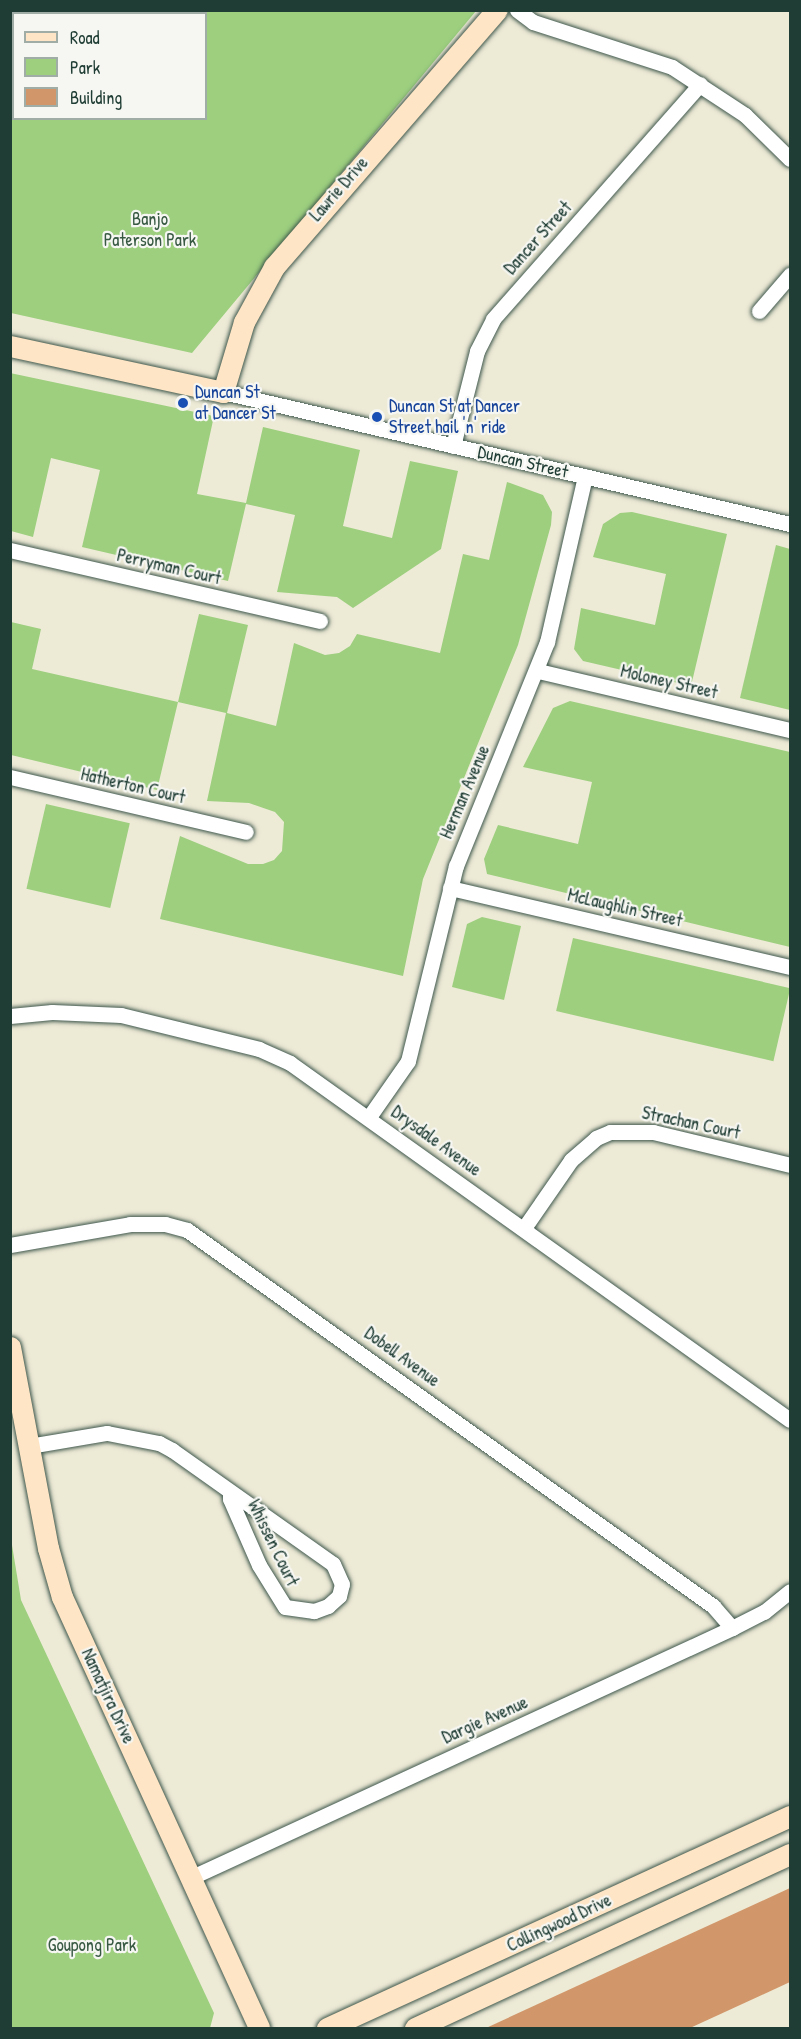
<!DOCTYPE html>
<style>
body{margin:0}
#map{position:relative;width:801px;height:2039px;overflow:hidden;background:#edead6;font-family:"Patrick Hand",sans-serif}
div>[style]{position:absolute}
.green>*{inset:0;background:#9dcf7f;transform-origin:0 0}
.stream>*{height:5px;margin:-2.5px;padding:0 2.5px;transform-origin:2.5px;border-radius:2.5px;background:#59c1d6}
.building>*{inset:0;background:#d19669}
.roads{filter:drop-shadow(0 0 2px #3e574c) drop-shadow(0 0 2px #3e574c)}
.street>*{height:15px;margin:-7.5px;padding:0 7.5px;transform-origin:7.5px;border-radius:7.5px;background:#fff}
.secondary>*{height:21px;margin:-10.5px;padding:0 10.5px;transform-origin:10.5px;border-radius:10.5px;background:#fee5c5}
.dots>*{width:16px;height:16px;translate:-50% -50%;box-sizing:border-box;border:3px solid #f6f6f2;border-radius:50%}
span{translate:-50% -50%;white-space:nowrap;text-align:center;line-height:1.15;-webkit-text-stroke:4.5px #f6f6f2;paint-order:stroke}
.street-label{font-size:18px;color:#1f3d34}
.park-label{font-size:18px;color:#385a43}
.transit-label{font-size:18px;color:#164399}
.left{translate:0 -50%;text-align:left}
.frame{position:absolute;inset:0;border:12px solid #1f3d34;pointer-events:none}
.legend{position:absolute;left:12px;top:12px;width:195px;height:108px;box-sizing:border-box;background:#f6f6f2;border:2px solid #a0aca6;margin:0;padding:8px 10px;list-style:none;font-size:18px;color:#1f3d34}
.legend li{display:flex;align-items:center;gap:12px;height:30px}
.legend b{width:30px;border:2px solid #a0aca6}
</style>
<div id="map">
<div class="green">
<div style="clip-path:polygon(127px 10px,476px 11px,192px 353px,11px 313px,10px 85px,13px 83px,14px 118px,206px 118px,206px 14px,123px 13px)"></div>
<div style="clip-path:polygon(10px 373px,214px 416px,197px 494px,246px 503px,263px 427px,360px 450px,343px 526px,392px 538px,410px 461px,458px 471px,441px 549px,353px 608px,337px 597px,277px 592px,295px 515px,246px 504px,228px 581px,82px 547px,100px 470px,51px 458px,33px 537px,11px 531px)"></div>
<div style="clip-path:polygon(507px 482px,543px 495px,552px 512px,551px 525px,518px 645px,423px 879px,403px 976px,160px 919px,180px 836px,248px 864px,263px 864px,274px 860px,282px 851px,284px 822px,275px 812px,249px 803px,207px 801px,226px 713px,178px 702px,157px 790px,11px 755px,11px 622px,41px 629px,32px 669px,178px 702px,199px 614px,248px 625px,227px 713px,276px 726px,294px 643px,325px 655px,339px 653px,350px 646px,357px 634px,440px 653px,463px 554px,489px 560px)"></div>
<div style="clip-path:polygon(632px 512px,727px 534px,691px 686px,583px 661px,574px 649px,581px 608px,655px 625px,666px 574px,593px 557px,603px 524px,620px 513px)"></div>
<div style="clip-path:polygon(776px 545px,790px 549px,790px 710px,740px 698px)"></div>
<div style="clip-path:polygon(570px 701px,790px 752px,790px 947px,487px 874px,484px 859px,498px 825px,578px 844px,592px 782px,523px 767px,553px 708px)"></div>
<div style="left:46px;top:804px;width:86px;height:87px;rotate:13deg"></div>
<div style="clip-path:polygon(482px 917px,521px 926px,504px 1000px,452px 987px,467px 924px)"></div>
<div style="left:573px;top:938px;width:223px;height:75px;rotate:13deg"></div>
<div style="clip-path:polygon(11px 1539px,21px 1600px,214px 2013px,210px 2028px,11px 2028px)"></div>
</div>
<div class="stream">
<div style="left:106px;top:14px;width:6px;rotate:-45deg"></div>
<div style="left:10px;top:65px;width:4px;rotate:-14deg"></div>
</div>
<div class="building">
<div style="clip-path:polygon(790px 1888px,790px 1982px,690px 2028px,486px 2028px)"></div>
</div>
<div class="roads">
<div class="street">
<div style="left:517px;top:10px;width:20px;rotate:37deg"></div>
<div style="left:533px;top:22px;width:146px;rotate:17.9deg"></div>
<div style="left:672px;top:67px;width:87px;rotate:33.3deg"></div>
<div style="left:745px;top:115px;width:63px;rotate:44.4deg"></div>
<div style="left:759px;top:311px;width:48px;rotate:-49.3deg"></div>
<div style="left:223px;top:392px;width:582px;rotate:13.11deg"></div>
<div style="left:453px;top:446px;width:98px;rotate:-75.8deg"></div>
<div style="left:477px;top:351px;width:36px;rotate:-63deg"></div>
<div style="left:493px;top:319px;width:313px;rotate:-48.6deg"></div>
<div style="left:10px;top:550px;width:318px;rotate:12.9deg"></div>
<div style="left:538px;top:671px;width:259px;rotate:13.2deg"></div>
<div style="left:10px;top:777px;width:242px;rotate:13.1deg"></div>
<div style="left:450px;top:888px;width:349px;rotate:13.1deg"></div>
<div style="left:10px;top:1016px;width:42px;rotate:-5.4deg"></div>
<div style="left:52px;top:1012px;width:69px;rotate:2.5deg"></div>
<div style="left:121px;top:1015px;width:142px;rotate:13.8deg"></div>
<div style="left:259px;top:1049px;width:34px;rotate:24deg"></div>
<div style="left:290px;top:1063px;width:614px;rotate:35.53deg"></div>
<div style="left:369px;top:1117px;width:68px;rotate:-55.1deg"></div>
<div style="left:408px;top:1061px;width:201px;rotate:-76.2deg"></div>
<div style="left:456px;top:866px;width:242px;rotate:-67.9deg"></div>
<div style="left:547px;top:642px;width:170px;rotate:-77.1deg"></div>
<div style="left:524px;top:1228px;width:83px;rotate:-55.3deg"></div>
<div style="left:571px;top:1160px;width:33px;rotate:-41deg"></div>
<div style="left:596px;top:1138px;width:15px;rotate:-23deg"></div>
<div style="left:610px;top:1132px;width:43px"></div>
<div style="left:653px;top:1132px;width:141px;rotate:13.5deg"></div>
<div style="left:10px;top:1245px;width:122px;rotate:-9.9deg"></div>
<div style="left:130px;top:1224px;width:35px"></div>
<div style="left:165px;top:1224px;width:23px;rotate:15deg"></div>
<div style="left:187px;top:1230px;width:647px;rotate:35.56deg"></div>
<div style="left:713px;top:1606px;width:29px;rotate:49deg"></div>
<div style="left:29px;top:1446px;width:79px;rotate:-9.5deg"></div>
<div style="left:107px;top:1433px;width:53px;rotate:10.9deg"></div>
<div style="left:159px;top:1443px;width:15px;rotate:28deg"></div>
<div style="left:172px;top:1450px;width:197px;rotate:35.3deg"></div>
<div style="left:333px;top:1564px;width:22px;rotate:66deg"></div>
<div style="left:342px;top:1584px;width:12px;rotate:104deg"></div>
<div style="left:339px;top:1596px;width:15px;rotate:138deg"></div>
<div style="left:328px;top:1606px;width:15px;rotate:160deg"></div>
<div style="left:314px;top:1611px;width:29px;rotate:-172deg"></div>
<div style="left:285px;top:1607px;width:49px;rotate:-121.8deg"></div>
<div style="left:259px;top:1565px;width:72px;rotate:-113.7deg"></div>
<div style="left:230px;top:1499px;width:7px;rotate:-90deg"></div>
<div style="left:192px;top:1877px;width:595px;rotate:-24.75deg"></div>
<div style="left:732px;top:1628px;width:36px;rotate:-27deg"></div>
<div style="left:764px;top:1612px;width:33px;rotate:-39deg"></div>
</div>
<div class="secondary">
<div style="left:10px;top:346px;width:218px;rotate:12.2deg"></div>
<div style="left:223px;top:392px;width:73px;rotate:-73.3deg"></div>
<div style="left:244px;top:322px;width:63px;rotate:-61.4deg"></div>
<div style="left:274px;top:267px;width:340px;rotate:-49.1deg"></div>
<div style="left:10px;top:1347px;width:205px;rotate:79.3deg"></div>
<div style="left:48px;top:1548px;width:51px;rotate:74.1deg"></div>
<div style="left:62px;top:1597px;width:474px;rotate:65.4deg"></div>
<div style="left:327px;top:2028px;width:509px;rotate:-24.6deg"></div>
<div style="left:415px;top:2028px;width:413px;rotate:-24.9deg"></div>
</div>
</div>
<div class="dots">
<div style="left:183px;top:403px;background:#1a4fb4"></div>
<div style="left:377px;top:417px;background:#1a4fb4"></div>
</div>
<div class="street-label">
<span style="left:339px;top:189px;rotate:-49deg">Lawrie Drive</span>
<span style="left:538px;top:238px;rotate:-48deg">Dancer Street</span>
<span style="left:523px;top:462px;rotate:13deg">Duncan Street</span>
<span style="left:169px;top:567px;rotate:13deg">Perryman Court</span>
<span style="left:669px;top:682px;rotate:13deg">Moloney Street</span>
<span style="left:133px;top:786px;rotate:13deg">Hatherton Court</span>
<span style="left:465px;top:792px;rotate:-67deg">Herman Avenue</span>
<span style="left:625px;top:908px;rotate:13deg">McLaughlin Street</span>
<span style="left:691px;top:1123px;rotate:12deg">Strachan Court</span>
<span style="left:436px;top:1141px;rotate:36deg">Drysdale Avenue</span>
<span style="left:402px;top:1357px;rotate:36deg">Dobell Avenue</span>
<span style="left:273px;top:1543px;rotate:64deg">Whissen Court</span>
<span style="left:108px;top:1696px;rotate:65deg">Namatjira Drive</span>
<span style="left:485px;top:1720px;rotate:-24deg">Dargie Avenue</span>
<span style="left:559px;top:1923px;rotate:-25deg">Collingwood Drive</span>
</div>
<div class="park-label">
<span style="left:150px;top:230px">Banjo<br>Paterson Park</span>
<span style="left:92px;top:1945px">Goupong Park</span>
</div>
<div class="transit-label">
<span class="left" style="left:195px;top:403px">Duncan St<br>at Dancer St</span>
<span class="left" style="left:389px;top:417px">Duncan St at Dancer<br>Street hail 'n' ride</span>
</div>
<div class="frame"></div>
<ul class="legend">
<li><b style="height:8px;background:#fee5c5"></b>Road</li>
<li><b style="height:16px;background:#9dcf7f"></b>Park</li>
<li><b style="height:16px;background:#d19669"></b>Building</li>
</ul>
</div>
